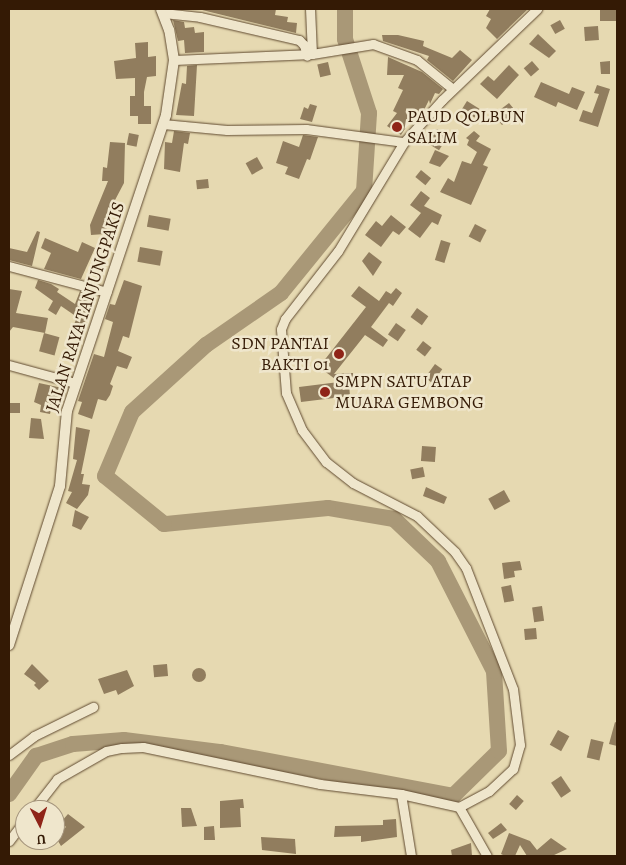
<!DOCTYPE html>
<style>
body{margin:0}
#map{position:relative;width:626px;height:865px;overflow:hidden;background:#e6d9b1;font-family:Alegreya,serif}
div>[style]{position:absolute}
.river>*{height:16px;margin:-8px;padding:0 8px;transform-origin:8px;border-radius:8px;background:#a99877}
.building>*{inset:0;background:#917d5e;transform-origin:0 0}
.round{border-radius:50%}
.roads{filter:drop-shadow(0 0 1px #604a30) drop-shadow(0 0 1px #604a30)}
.minor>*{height:9px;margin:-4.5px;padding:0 4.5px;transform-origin:4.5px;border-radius:4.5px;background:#efe6cc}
.tertiary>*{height:10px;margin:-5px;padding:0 5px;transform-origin:5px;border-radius:5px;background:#efe6cc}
.dots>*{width:14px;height:14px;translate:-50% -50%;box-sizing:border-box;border:2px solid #efe6cc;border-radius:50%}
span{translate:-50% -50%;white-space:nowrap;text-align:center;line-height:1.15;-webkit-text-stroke:5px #efe6cc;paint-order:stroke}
.poi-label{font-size:18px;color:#341a05}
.left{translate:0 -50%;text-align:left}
.right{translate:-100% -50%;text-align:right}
.street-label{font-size:18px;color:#341a05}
.frame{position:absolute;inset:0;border:10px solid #341a05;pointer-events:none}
.north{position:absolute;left:15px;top:800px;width:50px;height:50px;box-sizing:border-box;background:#efe6cc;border:1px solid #a4947c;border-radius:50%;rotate:175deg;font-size:14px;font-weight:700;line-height:20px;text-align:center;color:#341a05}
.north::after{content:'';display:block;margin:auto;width:18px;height:22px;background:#8f2418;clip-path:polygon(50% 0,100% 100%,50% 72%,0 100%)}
</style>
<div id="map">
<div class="river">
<div style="left:9px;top:794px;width:47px;rotate:-54.6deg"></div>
<div style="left:36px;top:756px;width:39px;rotate:-18deg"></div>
<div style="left:73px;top:744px;width:51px;rotate:-4.5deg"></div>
<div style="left:124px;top:740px;width:98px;rotate:7.1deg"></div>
<div style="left:221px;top:752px;width:236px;rotate:10.7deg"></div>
<div style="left:453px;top:796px;width:64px;rotate:-44.4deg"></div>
<div style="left:499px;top:751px;width:80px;rotate:-93.6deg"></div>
<div style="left:494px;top:671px;width:123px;rotate:-117deg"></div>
<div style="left:438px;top:561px;width:61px;rotate:-136.3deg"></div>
<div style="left:394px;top:519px;width:67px;rotate:-170.5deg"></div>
<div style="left:328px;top:508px;width:165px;rotate:174.4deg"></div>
<div style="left:164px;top:524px;width:76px;rotate:-140.9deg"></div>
<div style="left:105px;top:476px;width:69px;rotate:-67.1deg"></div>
<div style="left:132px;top:412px;width:100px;rotate:-42.2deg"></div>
<div style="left:206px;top:345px;width:91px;rotate:-34.7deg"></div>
<div style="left:281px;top:293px;width:132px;rotate:-50.9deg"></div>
<div style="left:364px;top:191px;width:78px;rotate:-86.3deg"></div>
<div style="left:369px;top:113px;width:78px;rotate:-108deg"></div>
<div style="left:345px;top:39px;width:30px;rotate:-90deg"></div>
</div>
<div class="building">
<div style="clip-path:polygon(198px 9px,276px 9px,275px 15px,288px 17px,287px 22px,297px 23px,296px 33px)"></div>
<div style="clip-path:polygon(490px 9px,528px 9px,497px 39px,486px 28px,491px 19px,486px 16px)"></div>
<div style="left:600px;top:9px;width:17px;height:12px"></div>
<div style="clip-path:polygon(173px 20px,184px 22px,185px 28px,194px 27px,195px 33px,204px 32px,204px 52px,185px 53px,184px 40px,178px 41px)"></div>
<div style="left:560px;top:20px;width:10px;height:11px;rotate:61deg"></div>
<div style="left:598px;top:26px;width:14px;height:14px;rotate:86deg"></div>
<div style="clip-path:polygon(538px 34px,556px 51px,549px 58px,529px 44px)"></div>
<div style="clip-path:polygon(382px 35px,398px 35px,424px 41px,423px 46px,452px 58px,460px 50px,472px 60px,453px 81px,427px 60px,429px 56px,383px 41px)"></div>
<div style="clip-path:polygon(148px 42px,148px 57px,156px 56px,156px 76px,147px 77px,144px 92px,144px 106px,151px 106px,151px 124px,138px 124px,138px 116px,130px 116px,130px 96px,135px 96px,135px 78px,116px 79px,114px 61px,136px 58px,135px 43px)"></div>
<div style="clip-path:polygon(388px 57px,422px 72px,443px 89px,439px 94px,435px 93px,430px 104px,429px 100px,424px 110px,413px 123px,410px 121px,401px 135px,387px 126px,397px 113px,393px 111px,403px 90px,398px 88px,404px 75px,387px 75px)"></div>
<div style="left:532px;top:61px;width:11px;height:11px;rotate:49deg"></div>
<div style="clip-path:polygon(610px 61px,610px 74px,601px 74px,600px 62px)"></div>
<div style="left:328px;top:62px;width:13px;height:11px;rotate:77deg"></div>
<div style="clip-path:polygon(197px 65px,194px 116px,176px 115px,182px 83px,186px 84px,187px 66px)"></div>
<div style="clip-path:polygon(509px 65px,519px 75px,497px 99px,480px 84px,488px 76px,494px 81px)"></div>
<div style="clip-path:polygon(541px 82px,569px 94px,572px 87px,585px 92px,577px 110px,558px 102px,556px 107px,534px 97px)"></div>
<div style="clip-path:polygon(597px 85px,610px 89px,598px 127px,579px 121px,583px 110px,592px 113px,599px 94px,594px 93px)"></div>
<div style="left:467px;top:101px;width:15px;height:10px;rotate:32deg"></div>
<div style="clip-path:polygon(509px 103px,514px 109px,511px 112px,513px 115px,502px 125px,493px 115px)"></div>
<div style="clip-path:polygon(310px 104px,317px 106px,312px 122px,300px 119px,304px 107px,308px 109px)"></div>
<div style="left:437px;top:129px;width:13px;height:17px;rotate:32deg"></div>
<div style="clip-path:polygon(174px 131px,190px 133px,188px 144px,184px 143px,180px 172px,164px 169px,165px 142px,172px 143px)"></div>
<div style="clip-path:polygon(474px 131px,480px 136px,476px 141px,491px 149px,483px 165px,488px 167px,471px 205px,440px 192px,448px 178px,454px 182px,462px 161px,471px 164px,477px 152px,467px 145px,469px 140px,466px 138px)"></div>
<div style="left:129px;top:133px;width:10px;height:12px;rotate:11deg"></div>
<div style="clip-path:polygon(303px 135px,318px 137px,310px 160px,307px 159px,299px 179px,285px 174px,288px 167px,276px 163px,283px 141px,299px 147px)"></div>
<div style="clip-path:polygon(110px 142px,125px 143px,124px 183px,114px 202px,105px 234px,91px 235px,90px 225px,108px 181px,102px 181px,103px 167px,107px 168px)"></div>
<div style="clip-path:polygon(435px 150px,449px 156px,440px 167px,429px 163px)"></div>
<div style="left:257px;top:157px;width:13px;height:13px;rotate:61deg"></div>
<div style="left:421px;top:170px;width:13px;height:9px;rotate:39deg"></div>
<div style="left:208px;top:179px;width:9px;height:12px;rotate:84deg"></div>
<div style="clip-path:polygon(421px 191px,430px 198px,424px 206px,442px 215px,438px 225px,432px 222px,420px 238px,408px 229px,421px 213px,410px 205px)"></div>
<div style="left:149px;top:215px;width:22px;height:12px;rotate:10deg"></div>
<div style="clip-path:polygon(391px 215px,406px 227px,399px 235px,393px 231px,381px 247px,365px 235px,376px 221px,382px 226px)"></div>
<div style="left:475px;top:224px;width:13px;height:14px;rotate:27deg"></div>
<div style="clip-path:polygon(37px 231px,40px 232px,32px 266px,9px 260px,9px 248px,27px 252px)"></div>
<div style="clip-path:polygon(45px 238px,78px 252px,82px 242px,95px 248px,81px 279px,44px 269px,51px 253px,41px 248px)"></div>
<div style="left:441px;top:240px;width:10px;height:21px;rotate:17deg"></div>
<div style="left:140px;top:247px;width:23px;height:15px;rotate:10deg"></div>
<div style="clip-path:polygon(369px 252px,382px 262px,373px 276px,362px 261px)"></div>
<div style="clip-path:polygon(38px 280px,51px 284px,59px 289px,57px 292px,75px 304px,80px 291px,95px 296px,82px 330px,73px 327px,77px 317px,61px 306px,56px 315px,48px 310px,53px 301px,35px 288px)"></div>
<div style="clip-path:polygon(124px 280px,142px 286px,129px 338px,123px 336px,118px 351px,132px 357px,127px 369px,117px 366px,110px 384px,113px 386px,110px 395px,106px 401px,98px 399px,92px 419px,78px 414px,82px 402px,78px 401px,94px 354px,104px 357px,113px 322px,105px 319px,110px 304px,115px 305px)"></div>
<div style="clip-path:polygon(359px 286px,379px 301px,386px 291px,391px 294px,396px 288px,402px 293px,393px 306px,389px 303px,371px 327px,388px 340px,383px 347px,365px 335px,334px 374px,353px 373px,354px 384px,349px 384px,350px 396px,301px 402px,299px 387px,339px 382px,319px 367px,366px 307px,351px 296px)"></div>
<div style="clip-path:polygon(9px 289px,22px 291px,16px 313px,48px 318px,45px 333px,13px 327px,9px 332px)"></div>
<div style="left:417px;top:308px;width:14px;height:11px;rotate:36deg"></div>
<div style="left:396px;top:323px;width:12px;height:14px;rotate:35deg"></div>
<div style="left:44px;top:333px;width:16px;height:19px;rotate:15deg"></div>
<div style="left:423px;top:341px;width:11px;height:11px;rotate:38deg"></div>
<div style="left:435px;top:364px;width:9px;height:17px;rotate:36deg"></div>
<div style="clip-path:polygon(39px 383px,67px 389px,64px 399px,53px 401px,50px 414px,40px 412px,41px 405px,34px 402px)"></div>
<div style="left:9px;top:403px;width:11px;height:10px"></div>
<div style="clip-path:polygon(31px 418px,41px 419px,44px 439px,29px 438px)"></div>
<div style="clip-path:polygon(76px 427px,90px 430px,81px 474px,84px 474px,82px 484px,90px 485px,88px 495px,77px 509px,66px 503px,72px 492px,68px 491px,77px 460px,73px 459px)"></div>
<div style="left:422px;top:446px;width:14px;height:15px;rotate:4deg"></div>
<div style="left:423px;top:467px;width:10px;height:13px;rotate:79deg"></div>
<div style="clip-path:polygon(426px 487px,447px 497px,444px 504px,423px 496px)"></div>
<div style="left:504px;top:490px;width:13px;height:18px;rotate:61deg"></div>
<div style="clip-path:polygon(75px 510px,89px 517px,81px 530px,72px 526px)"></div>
<div style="clip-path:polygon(520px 561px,522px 570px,514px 571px,515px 577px,504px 579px,502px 563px)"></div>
<div style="left:511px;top:585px;width:16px;height:10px;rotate:79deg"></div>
<div style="left:542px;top:606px;width:15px;height:10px;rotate:82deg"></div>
<div style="left:536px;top:628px;width:11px;height:12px;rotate:85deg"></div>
<div style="clip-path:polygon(32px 664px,49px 681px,39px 690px,34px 685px,36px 683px,24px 674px)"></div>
<div style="left:167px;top:664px;width:12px;height:14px;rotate:85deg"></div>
<div class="round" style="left:192px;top:668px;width:14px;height:14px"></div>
<div style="clip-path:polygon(127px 670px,134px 686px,118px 695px,116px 690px,104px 694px,98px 679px)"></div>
<div style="clip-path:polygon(615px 722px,617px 723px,617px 746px,609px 744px)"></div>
<div style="left:558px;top:730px;width:13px;height:17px;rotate:29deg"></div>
<div style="left:591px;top:739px;width:13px;height:19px;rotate:13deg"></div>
<div style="left:561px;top:776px;width:18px;height:12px;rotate:56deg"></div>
<div style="left:517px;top:795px;width:9px;height:12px;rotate:41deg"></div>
<div style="clip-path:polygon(243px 799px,244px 808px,240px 808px,241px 827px,220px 828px,220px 801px)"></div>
<div style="clip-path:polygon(181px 808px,191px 808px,197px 826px,182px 827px)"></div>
<div style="clip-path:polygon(68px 814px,85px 827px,61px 846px,55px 836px,66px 827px,61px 822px)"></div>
<div style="clip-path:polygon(396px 819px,397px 837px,361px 842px,361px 836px,334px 837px,335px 826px,383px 825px,383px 820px)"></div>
<div style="clip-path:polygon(501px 823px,507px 830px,493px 839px,488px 833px)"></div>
<div style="clip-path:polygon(214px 826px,215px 840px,204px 840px,204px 827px)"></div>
<div style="clip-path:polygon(509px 833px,530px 841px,537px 850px,551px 838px,567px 849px,552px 856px,527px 856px,520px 845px,515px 856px,505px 856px,501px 854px)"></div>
<div style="clip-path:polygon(261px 837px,295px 839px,296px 854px,262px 850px)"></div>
<div style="clip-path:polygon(471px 843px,472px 856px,452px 856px,451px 850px)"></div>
</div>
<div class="roads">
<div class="minor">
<div style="left:163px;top:13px;width:37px;rotate:6deg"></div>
<div style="left:200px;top:17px;width:102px;rotate:13.1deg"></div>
<div style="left:299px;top:40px;width:7px;rotate:45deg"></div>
<div style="left:304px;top:45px;width:11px;rotate:75deg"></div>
<div style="left:312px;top:54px;width:62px;rotate:-9.3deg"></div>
<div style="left:373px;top:44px;width:47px;rotate:20deg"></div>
<div style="left:417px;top:60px;width:46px;rotate:38.9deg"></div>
<div style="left:174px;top:60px;width:138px;rotate:-2.5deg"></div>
<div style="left:312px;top:54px;width:45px;rotate:-92.5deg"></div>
<div style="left:163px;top:124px;width:64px;rotate:5.4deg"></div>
<div style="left:227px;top:130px;width:79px;rotate:-0.7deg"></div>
<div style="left:306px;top:129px;width:99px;rotate:7.6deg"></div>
<div style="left:9px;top:266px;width:101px;rotate:14.9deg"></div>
<div style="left:9px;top:365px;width:68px;rotate:15.3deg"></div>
<div style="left:9px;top:755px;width:31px;rotate:-37deg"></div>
<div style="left:34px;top:736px;width:66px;rotate:-26.2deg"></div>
<div style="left:401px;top:794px;width:63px;rotate:80.8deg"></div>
<div style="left:459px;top:807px;width:56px;rotate:60.3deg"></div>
<div style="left:33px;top:810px;width:39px;rotate:-52deg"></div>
<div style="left:57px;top:779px;width:56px;rotate:-29.7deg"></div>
<div style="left:106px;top:751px;width:16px;rotate:-11deg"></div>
<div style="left:122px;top:748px;width:21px;rotate:-3deg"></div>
<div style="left:143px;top:747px;width:181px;rotate:11.8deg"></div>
<div style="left:320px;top:784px;width:82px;rotate:7deg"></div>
<div style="left:401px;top:794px;width:59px;rotate:12.6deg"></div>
<div style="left:459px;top:807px;width:34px;rotate:-28deg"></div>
<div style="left:489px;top:791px;width:33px;rotate:-43deg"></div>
<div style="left:513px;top:769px;width:25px;rotate:-74deg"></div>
<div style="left:520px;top:745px;width:56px;rotate:-97.1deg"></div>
<div style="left:513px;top:689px;width:130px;rotate:-111.2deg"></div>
<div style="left:466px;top:568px;width:19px;rotate:-125deg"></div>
<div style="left:455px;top:552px;width:52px;rotate:-136.5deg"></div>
<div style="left:417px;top:516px;width:72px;rotate:-152.7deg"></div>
<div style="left:353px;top:483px;width:34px;rotate:-142deg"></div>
<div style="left:326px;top:462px;width:40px;rotate:-127deg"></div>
<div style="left:302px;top:430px;width:40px;rotate:-113.4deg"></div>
<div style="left:286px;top:393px;width:64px;rotate:-94.5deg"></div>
<div style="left:281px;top:329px;width:11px;rotate:-68deg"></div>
<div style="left:285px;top:319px;width:86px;rotate:-52.1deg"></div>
<div style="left:338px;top:251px;width:127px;rotate:-58.8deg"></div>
<div style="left:404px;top:142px;width:57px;rotate:-47.9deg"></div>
<div style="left:442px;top:100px;width:132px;rotate:-43.8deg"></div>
<div style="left:9px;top:841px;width:26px;rotate:-53deg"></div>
</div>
<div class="tertiary">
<div style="left:9px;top:645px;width:167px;rotate:-72.2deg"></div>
<div style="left:60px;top:486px;width:75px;rotate:-84.7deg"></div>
<div style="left:67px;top:411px;width:312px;rotate:-71.5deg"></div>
<div style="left:166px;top:115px;width:56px;rotate:-81.7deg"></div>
<div style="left:174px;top:60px;width:30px;rotate:-99deg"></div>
<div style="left:169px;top:30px;width:22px;rotate:-111deg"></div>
</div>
</div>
<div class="dots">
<div style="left:397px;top:127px;background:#8f2418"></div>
<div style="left:339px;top:354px;background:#8f2418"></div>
<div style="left:325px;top:392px;background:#8f2418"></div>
</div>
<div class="poi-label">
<span class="left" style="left:407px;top:127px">PAUD QOLBUN<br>SALIM</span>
<span class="right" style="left:329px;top:354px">SDN PANTAI<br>BAKTI 01</span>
<span class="left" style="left:335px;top:392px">SMPN SATU ATAP<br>MUARA GEMBONG</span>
</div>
<div class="street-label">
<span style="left:85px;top:307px;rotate:-72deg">JALAN RAYA TANJUNGPAKIS</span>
</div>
<div class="frame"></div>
<div class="north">U</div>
</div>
